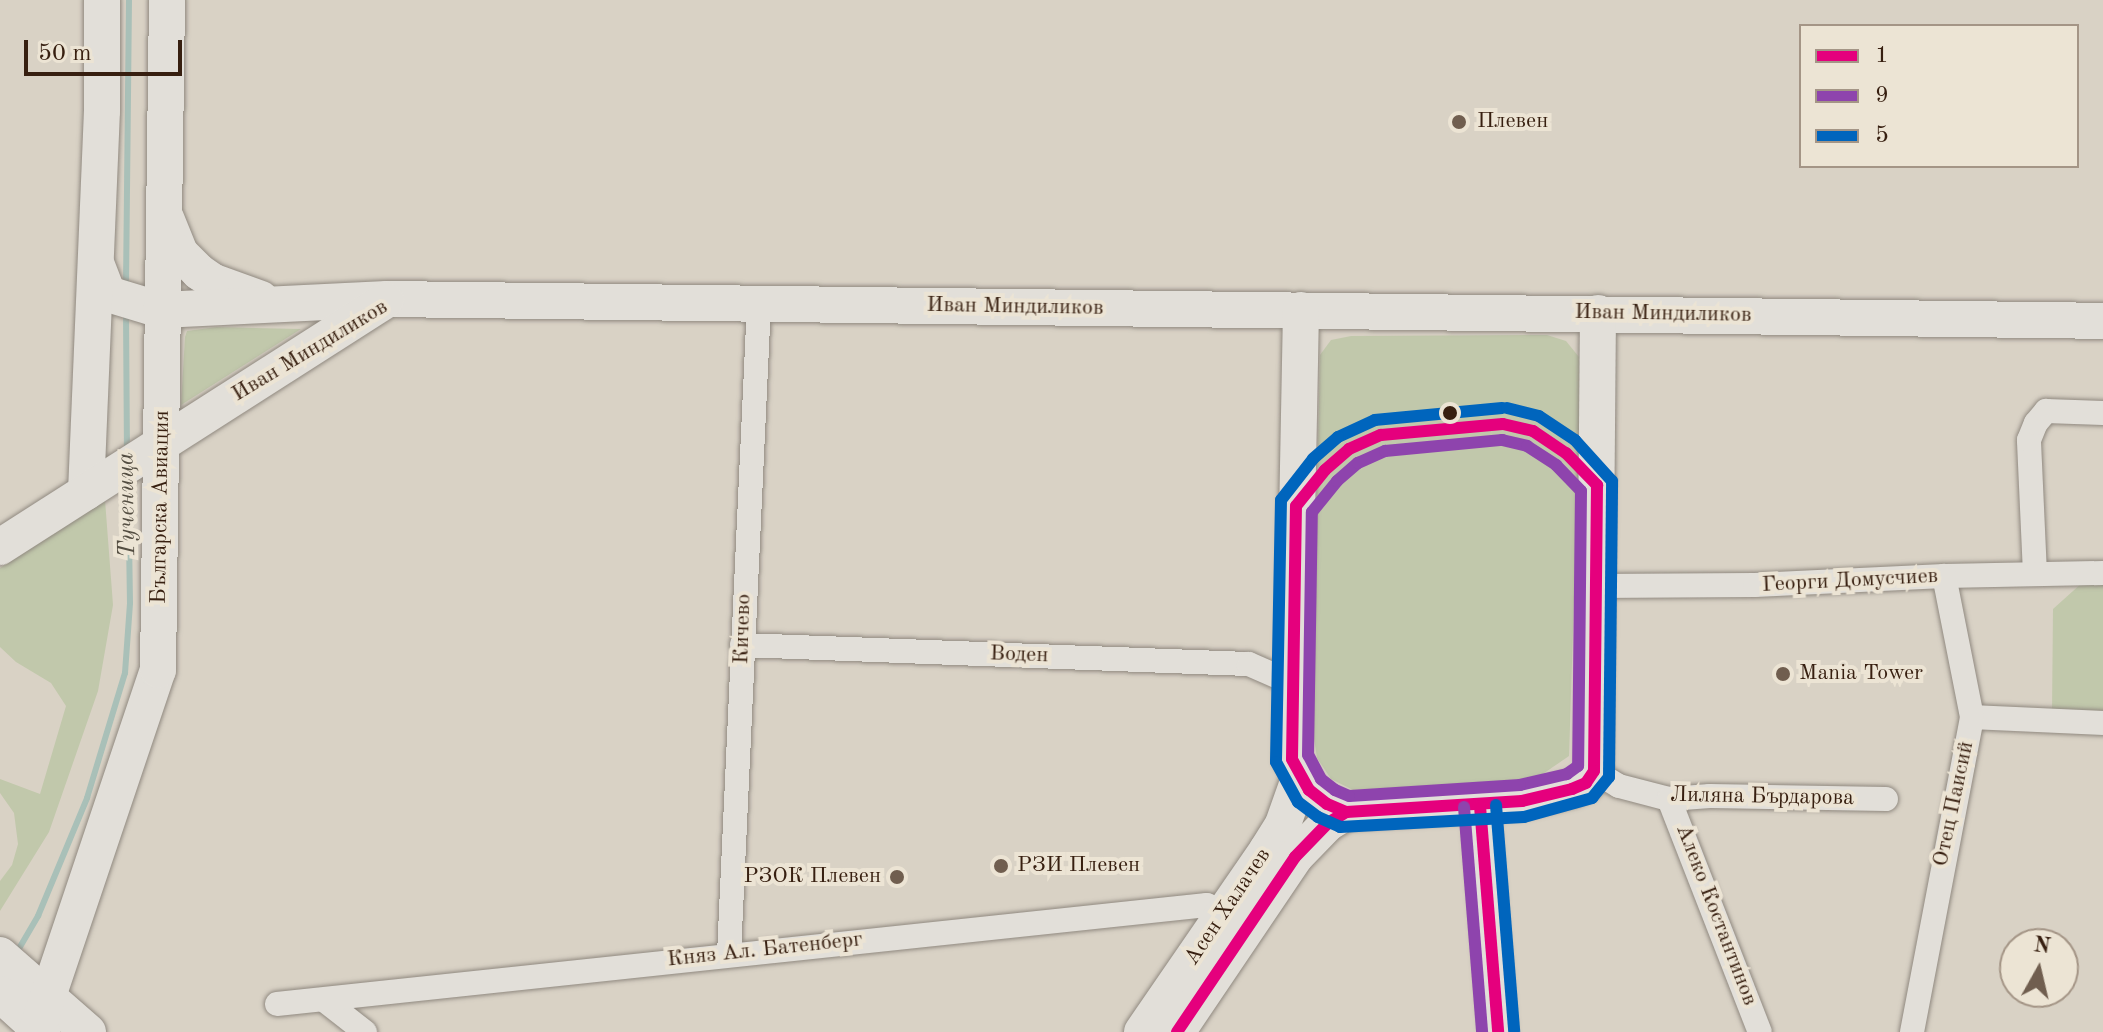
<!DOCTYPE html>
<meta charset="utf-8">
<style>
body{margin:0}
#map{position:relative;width:2103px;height:1032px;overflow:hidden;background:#d9d2c5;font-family:"Old Standard TT",serif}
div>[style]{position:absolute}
.green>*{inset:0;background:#c1c8ab}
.stream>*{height:6px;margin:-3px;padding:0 3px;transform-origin:3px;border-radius:3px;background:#a9c0b8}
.roads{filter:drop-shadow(0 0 2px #908980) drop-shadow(0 0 2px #908980)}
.street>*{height:24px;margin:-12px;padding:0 12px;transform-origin:12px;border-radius:12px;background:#e2dfd9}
.secondary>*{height:36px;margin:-18px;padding:0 18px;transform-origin:18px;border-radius:18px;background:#e2dfd9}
.bus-1>*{height:12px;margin:-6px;padding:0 6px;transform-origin:6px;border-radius:6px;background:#e5007d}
.bus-2>*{height:12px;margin:-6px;padding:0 6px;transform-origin:6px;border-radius:6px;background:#8e44ad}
.bus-3>*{height:12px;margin:-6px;padding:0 6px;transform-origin:6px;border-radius:6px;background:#0065bd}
.dots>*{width:22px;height:22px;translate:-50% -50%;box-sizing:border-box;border:4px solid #ece4d4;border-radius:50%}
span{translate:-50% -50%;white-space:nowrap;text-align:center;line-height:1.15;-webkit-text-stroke:8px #ece4d4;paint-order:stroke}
.poi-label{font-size:22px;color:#371f10}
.left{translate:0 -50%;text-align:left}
.right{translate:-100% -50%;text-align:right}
.street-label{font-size:22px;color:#371f10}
.water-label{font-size:24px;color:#534d41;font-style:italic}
.legend{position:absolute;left:1799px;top:24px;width:280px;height:144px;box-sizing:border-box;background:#ece4d4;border:2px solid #a49586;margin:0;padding:10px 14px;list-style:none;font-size:24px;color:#371f10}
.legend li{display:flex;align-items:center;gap:16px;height:40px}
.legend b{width:40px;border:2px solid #a49586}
.north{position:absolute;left:1999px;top:928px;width:80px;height:80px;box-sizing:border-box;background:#ece4d4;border:2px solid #a49586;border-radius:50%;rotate:8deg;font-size:22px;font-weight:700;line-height:32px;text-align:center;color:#371f10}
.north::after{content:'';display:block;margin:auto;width:28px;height:36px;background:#705e4f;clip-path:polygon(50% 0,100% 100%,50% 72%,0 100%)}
.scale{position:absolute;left:24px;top:40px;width:158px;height:36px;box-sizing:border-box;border:4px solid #371f10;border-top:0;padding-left:10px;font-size:24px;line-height:28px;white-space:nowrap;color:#371f10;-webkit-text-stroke:6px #ece4d4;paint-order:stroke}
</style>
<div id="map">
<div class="green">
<div style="clip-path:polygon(217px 327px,301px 329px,181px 405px,185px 337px,187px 331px)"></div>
<div style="clip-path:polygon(1547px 335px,1566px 341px,1579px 357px,1581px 381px,1569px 756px,1534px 780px,1353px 790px,1331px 779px,1317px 758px,1312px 725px,1320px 355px,1331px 340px,1351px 336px)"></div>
<div style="clip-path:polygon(105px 500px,113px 605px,98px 691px,49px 832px,0 911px,0 881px,12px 865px,18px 844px,14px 813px,0 793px,0 779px,40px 794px,66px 706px,51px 683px,16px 662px,0 647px,0 568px)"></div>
<div style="clip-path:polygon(2083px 582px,2103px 582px,2103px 715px,2052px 713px,2053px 609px)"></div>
</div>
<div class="stream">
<div style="left:126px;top:286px;width:286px;rotate:-89.4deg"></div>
<div style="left:126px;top:313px;width:137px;rotate:89.6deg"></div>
<div style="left:17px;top:952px;width:42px;rotate:-59.7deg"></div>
<div style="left:38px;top:916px;width:128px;rotate:-67.4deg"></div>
<div style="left:87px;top:798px;width:131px;rotate:-73.1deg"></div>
<div style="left:125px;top:673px;width:70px;rotate:-85.9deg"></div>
<div style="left:130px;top:603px;width:122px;rotate:-90.9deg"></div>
</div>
<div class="roads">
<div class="street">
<div style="left:2035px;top:574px;width:134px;rotate:-92.6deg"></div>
<div style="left:2029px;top:440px;width:18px;rotate:-68deg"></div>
<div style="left:2036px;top:423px;width:16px;rotate:-50deg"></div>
<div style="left:2046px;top:411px;width:57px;rotate:2deg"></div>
<div style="left:1596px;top:586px;width:159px;rotate:-0.4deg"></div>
<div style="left:1755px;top:585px;width:189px;rotate:-2.7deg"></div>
<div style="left:1944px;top:576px;width:159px;rotate:-1.1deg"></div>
<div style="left:742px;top:645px;width:507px;rotate:2.15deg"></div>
<div style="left:1249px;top:664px;width:47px;rotate:23.8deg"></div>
<div style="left:1972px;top:717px;width:131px;rotate:2.6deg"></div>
<div style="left:1594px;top:771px;width:29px;rotate:31deg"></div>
<div style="left:1619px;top:786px;width:52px;rotate:14.6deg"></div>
<div style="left:1669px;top:799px;width:41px;rotate:-4.2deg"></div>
<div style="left:1710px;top:796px;width:176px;rotate:1deg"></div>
<div style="left:1669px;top:799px;width:250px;rotate:68.7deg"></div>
<div style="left:729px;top:954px;width:652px;rotate:-87.36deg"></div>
<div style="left:324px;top:1000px;width:52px;rotate:38deg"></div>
<div style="left:277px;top:1004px;width:935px;rotate:-6.08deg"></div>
<div style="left:1207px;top:905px;width:32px;rotate:24deg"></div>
<div style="left:1912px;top:1032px;width:321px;rotate:-79.2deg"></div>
<div style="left:1972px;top:717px;width:144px;rotate:-101.2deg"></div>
</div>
<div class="secondary">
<div style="left:166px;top:218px;width:38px;rotate:68deg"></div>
<div style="left:180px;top:253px;width:27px;rotate:45deg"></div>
<div style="left:199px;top:272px;width:18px;rotate:34deg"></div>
<div style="left:214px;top:282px;width:50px;rotate:19.9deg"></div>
<div style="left:96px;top:263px;width:33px;rotate:69deg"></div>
<div style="left:108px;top:294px;width:55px;rotate:16.8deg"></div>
<div style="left:161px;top:310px;width:226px;rotate:-2.8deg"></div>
<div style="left:387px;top:299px;width:1716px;rotate:0.73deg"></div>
<div style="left:1301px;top:310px;width:449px;rotate:91.1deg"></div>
<div style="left:1292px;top:759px;width:35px;rotate:61deg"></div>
<div style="left:1309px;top:790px;width:23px;rotate:38deg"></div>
<div style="left:1327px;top:804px;width:21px;rotate:23deg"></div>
<div style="left:1346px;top:812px;width:176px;rotate:-3.6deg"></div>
<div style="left:1522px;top:801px;width:51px;rotate:-13.5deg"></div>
<div style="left:1572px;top:789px;width:15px;rotate:-23deg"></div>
<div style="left:1586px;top:783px;width:14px;rotate:-56deg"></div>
<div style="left:1594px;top:771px;width:458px;rotate:-89.5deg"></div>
<div style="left:86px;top:492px;width:381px;rotate:-87.6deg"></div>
<div style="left:102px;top:111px;width:111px;rotate:-90deg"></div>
<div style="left:0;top:547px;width:458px;rotate:-32.6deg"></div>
<div style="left:1480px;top:806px;width:227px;rotate:85.4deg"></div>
<div style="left:0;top:955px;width:117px;rotate:41.2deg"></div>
<div style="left:0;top:994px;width:57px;rotate:42.1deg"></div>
<div style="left:36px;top:1032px;width:382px;rotate:-71.4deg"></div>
<div style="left:158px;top:670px;width:670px;rotate:-89.23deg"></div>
<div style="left:1142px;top:1032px;width:221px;rotate:-55.5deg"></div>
<div style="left:1267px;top:850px;width:31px;rotate:-58deg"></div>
<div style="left:1283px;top:824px;width:51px;rotate:-70.5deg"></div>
<div style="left:1177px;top:1032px;width:211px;rotate:-56deg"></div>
<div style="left:1295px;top:857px;width:47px;rotate:-45.9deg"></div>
<div style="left:1328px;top:823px;width:21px;rotate:-31deg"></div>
</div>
</div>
<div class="bus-1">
<div style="left:1503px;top:424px;width:31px;rotate:13deg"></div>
<div style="left:1533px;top:431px;width:40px;rotate:34deg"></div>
<div style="left:1566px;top:453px;width:45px;rotate:45.9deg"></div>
<div style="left:1597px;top:485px;width:286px;rotate:90.6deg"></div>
<div style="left:1594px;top:771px;width:14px;rotate:124deg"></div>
<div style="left:1586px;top:783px;width:15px;rotate:157deg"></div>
<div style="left:1572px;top:789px;width:51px;rotate:166.5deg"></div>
<div style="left:1522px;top:801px;width:176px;rotate:176.4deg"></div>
<div style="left:1346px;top:812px;width:21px;rotate:-157deg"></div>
<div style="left:1327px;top:804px;width:23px;rotate:-142deg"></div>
<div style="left:1309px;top:790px;width:35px;rotate:-119deg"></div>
<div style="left:1292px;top:759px;width:253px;rotate:-89.1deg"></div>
<div style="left:1296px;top:506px;width:46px;rotate:-51.1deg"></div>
<div style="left:1325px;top:470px;width:32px;rotate:-41deg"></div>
<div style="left:1349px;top:449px;width:35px;rotate:-24deg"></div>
<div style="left:1381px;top:435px;width:122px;rotate:-5.2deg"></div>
<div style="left:1480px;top:806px;width:227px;rotate:85.4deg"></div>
<div style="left:1177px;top:1032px;width:211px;rotate:-56deg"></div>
<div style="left:1295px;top:857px;width:47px;rotate:-45.9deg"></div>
<div style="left:1328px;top:823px;width:21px;rotate:-31deg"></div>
</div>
<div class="bus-2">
<div style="left:1502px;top:440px;width:26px;rotate:13deg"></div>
<div style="left:1527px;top:446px;width:35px;rotate:33deg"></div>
<div style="left:1556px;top:465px;width:36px;rotate:46deg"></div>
<div style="left:1581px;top:491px;width:275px;rotate:90.6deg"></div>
<div style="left:1578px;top:766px;width:14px;rotate:144deg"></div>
<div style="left:1567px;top:774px;width:48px;rotate:166.8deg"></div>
<div style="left:1520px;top:785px;width:171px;rotate:176.3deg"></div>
<div style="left:1349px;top:796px;width:15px;rotate:-157deg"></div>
<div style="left:1335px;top:790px;width:18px;rotate:-142deg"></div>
<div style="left:1321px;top:779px;width:27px;rotate:-118deg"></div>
<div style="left:1308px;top:755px;width:243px;rotate:-89.1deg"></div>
<div style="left:1312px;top:512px;width:40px;rotate:-51deg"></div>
<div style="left:1337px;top:481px;width:28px;rotate:-41deg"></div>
<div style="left:1358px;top:463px;width:30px;rotate:-24deg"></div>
<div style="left:1385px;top:451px;width:118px;rotate:-5.4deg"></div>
<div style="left:1464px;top:807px;width:226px;rotate:85.4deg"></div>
</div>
<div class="bus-3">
<div style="left:1502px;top:408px;width:128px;rotate:174.6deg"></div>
<div style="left:1375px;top:420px;width:41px;rotate:155.3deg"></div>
<div style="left:1338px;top:437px;width:33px;rotate:139deg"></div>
<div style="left:1313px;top:459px;width:52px;rotate:128deg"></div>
<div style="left:1281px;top:500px;width:262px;rotate:91.1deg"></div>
<div style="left:1276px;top:762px;width:46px;rotate:61.2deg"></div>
<div style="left:1298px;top:802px;width:25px;rotate:37deg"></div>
<div style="left:1318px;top:817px;width:24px;rotate:24deg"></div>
<div style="left:1340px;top:827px;width:184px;rotate:-3.1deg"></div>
<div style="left:1524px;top:817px;width:71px;rotate:-15.6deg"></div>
<div style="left:1592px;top:798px;width:27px;rotate:-51deg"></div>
<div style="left:1609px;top:777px;width:296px;rotate:-89.4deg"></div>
<div style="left:1612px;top:481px;width:55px;rotate:-132.1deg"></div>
<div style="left:1575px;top:440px;width:43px;rotate:-146.3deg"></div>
<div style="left:1539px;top:416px;width:33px;rotate:-166deg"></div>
<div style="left:1496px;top:805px;width:227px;rotate:85.4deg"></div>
</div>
<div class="dots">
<div style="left:1459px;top:122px;background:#705e4f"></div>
<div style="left:1450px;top:413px;background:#371f10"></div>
<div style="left:1783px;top:674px;background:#705e4f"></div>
<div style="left:1001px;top:866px;background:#705e4f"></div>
<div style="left:897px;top:877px;background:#705e4f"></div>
</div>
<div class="poi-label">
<span class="left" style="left:1477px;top:122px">Плевен</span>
<span class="left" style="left:1799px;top:674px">Mania Tower</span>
<span class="left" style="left:1017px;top:866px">РЗИ Плевен</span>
<span class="right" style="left:881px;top:877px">РЗОК Плевен</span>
</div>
<div class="street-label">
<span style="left:1015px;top:307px;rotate:1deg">Иван Миндиликов</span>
<span style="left:1663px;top:314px;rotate:1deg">Иван Миндиликов</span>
<span style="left:310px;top:351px;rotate:-31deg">Иван Миндиликов</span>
<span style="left:161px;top:507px;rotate:-89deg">Българска Авиация</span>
<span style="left:1850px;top:581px;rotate:-3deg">Георги Домусчиев</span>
<span style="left:743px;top:629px;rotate:-88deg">Кичево</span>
<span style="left:1019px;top:655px;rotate:2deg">Воден</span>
<span style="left:1762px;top:797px;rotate:1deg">Лиляна Бърдарова</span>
<span style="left:1954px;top:804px;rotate:-78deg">Отец Паисий</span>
<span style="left:1228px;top:907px;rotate:-56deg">Асен Халачев</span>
<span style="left:1716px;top:915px;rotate:69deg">Алеко Костантинов</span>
<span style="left:765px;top:950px;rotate:-6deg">Княз Ал. Батенберг</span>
</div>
<div class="water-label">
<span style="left:128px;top:505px;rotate:-91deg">Тученица</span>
</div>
<ul class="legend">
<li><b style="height:10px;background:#e5007d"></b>1</li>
<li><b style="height:10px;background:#8e44ad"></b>9</li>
<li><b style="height:10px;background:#0065bd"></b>5</li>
</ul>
<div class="north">N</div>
<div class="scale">50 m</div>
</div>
